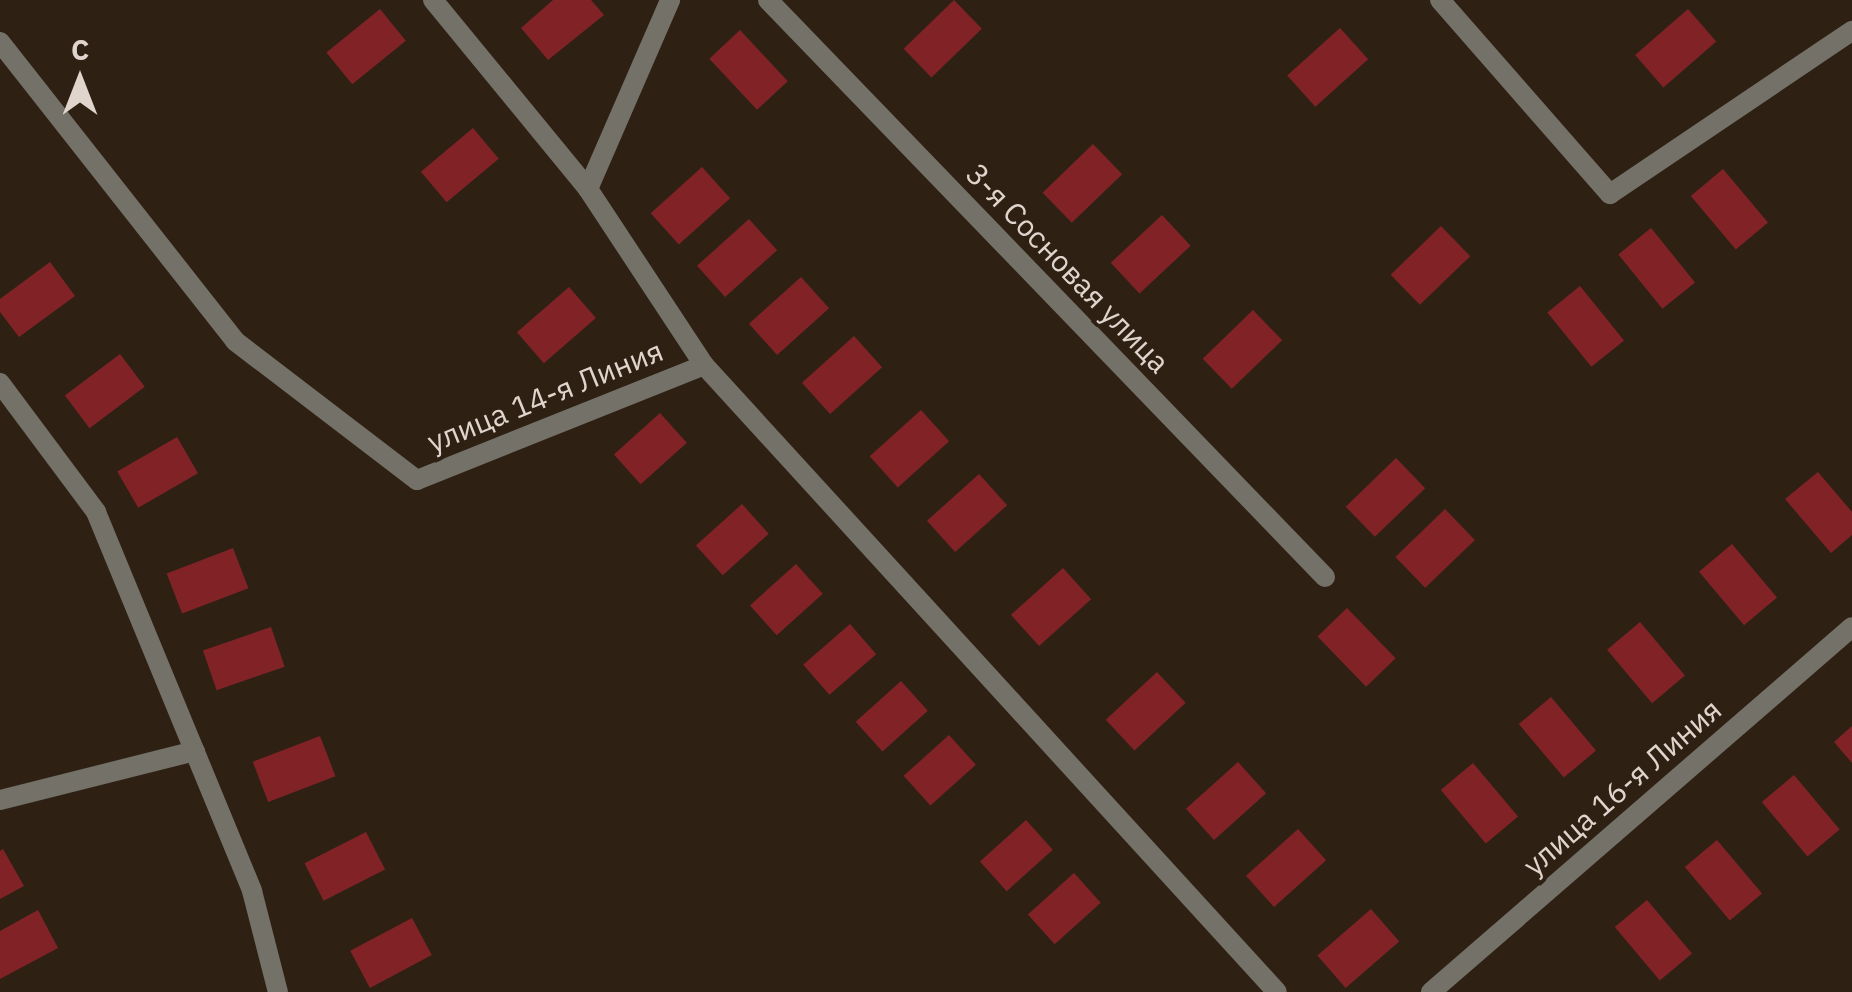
<!DOCTYPE html>
<meta charset="utf-8">
<style>
body{margin:0}
#map{position:relative;width:1852px;height:992px;overflow:hidden;background:#2f2014;font-family:"IBM Plex Sans",sans-serif}
div>[style]{position:absolute}
.building>*{inset:0;background:#812326;transform-origin:0 0}
.service>*{height:20px;margin:-10px;padding:0 10px;transform-origin:10px;border-radius:10px;background:#747168}
.minor>*{height:20px;margin:-10px;padding:0 10px;transform-origin:10px;border-radius:10px;background:#747168}
span{translate:-50% -50%;white-space:nowrap;text-align:center;line-height:1.15;-webkit-text-stroke:8px #2f2014;paint-order:stroke}
.street-label{font-size:30px;color:#e0d5cd}
.north{position:absolute;left:30px;top:30px;width:100px;height:100px;-webkit-text-stroke:8px #2f2014;paint-order:stroke;rotate:0deg;font-size:28px;font-weight:700;line-height:40px;text-align:center;color:#e0d5cd}
.north::after{content:'';display:block;margin:auto;width:35px;height:45px;background:#e0d5cd;clip-path:polygon(50% 0,100% 100%,50% 72%,0 100%)}
</style>
<div id="map">
<div class="building">
<div style="clip-path:polygon(553px 0,591px 0,604px 15px,548px 60px,521px 28px)"></div>
<div style="left:954px;top:0;width:40px;height:70px;rotate:46deg"></div>
<div style="left:380px;top:9px;width:41px;height:69px;rotate:51deg"></div>
<div style="left:1688px;top:9px;width:43px;height:70px;rotate:49deg"></div>
<div style="left:1340px;top:28px;width:42px;height:71px;rotate:48deg"></div>
<div style="left:740px;top:30px;width:70px;height:42px;rotate:47deg"></div>
<div style="left:473px;top:128px;width:40px;height:68px;rotate:50deg"></div>
<div style="left:1093px;top:144px;width:42px;height:70px;rotate:46deg"></div>
<div style="left:702px;top:167px;width:42px;height:69px;rotate:48deg"></div>
<div style="left:1723px;top:169px;width:70px;height:42px;rotate:50deg"></div>
<div style="left:1162px;top:215px;width:42px;height:70px;rotate:47deg"></div>
<div style="left:749px;top:219px;width:42px;height:70px;rotate:48deg"></div>
<div style="left:1441px;top:226px;width:42px;height:70px;rotate:46deg"></div>
<div style="left:1651px;top:228px;width:70px;height:42px;rotate:51deg"></div>
<div style="clip-path:polygon(50px 262px,75px 296px,19px 337px,0 312px,0 299px)"></div>
<div style="left:801px;top:277px;width:42px;height:70px;rotate:48deg"></div>
<div style="left:1580px;top:286px;width:70px;height:42px;rotate:51deg"></div>
<div style="left:569px;top:287px;width:41px;height:69px;rotate:49deg"></div>
<div style="left:1253px;top:310px;width:42px;height:70px;rotate:46deg"></div>
<div style="left:854px;top:336px;width:42px;height:70px;rotate:48deg"></div>
<div style="left:120px;top:354px;width:41px;height:69px;rotate:53deg"></div>
<div style="left:921px;top:410px;width:42px;height:69px;rotate:48deg"></div>
<div style="left:660px;top:413px;width:40px;height:62px;rotate:48deg"></div>
<div style="left:177px;top:437px;width:42px;height:69px;rotate:60deg"></div>
<div style="left:1396px;top:458px;width:42px;height:70px;rotate:46deg"></div>
<div style="clip-path:polygon(1818px 472px,1852px 512px,1852px 535px,1831px 553px,1785px 499px)"></div>
<div style="left:979px;top:474px;width:42px;height:70px;rotate:48deg"></div>
<div style="left:742px;top:504px;width:40px;height:62px;rotate:48deg"></div>
<div style="left:1445px;top:509px;width:43px;height:69px;rotate:46deg"></div>
<div style="left:1732px;top:544px;width:70px;height:43px;rotate:50deg"></div>
<div style="left:233px;top:548px;width:43px;height:71px;rotate:69deg"></div>
<div style="left:796px;top:564px;width:40px;height:62px;rotate:48deg"></div>
<div style="left:1063px;top:568px;width:42px;height:70px;rotate:48deg"></div>
<div style="left:1347px;top:608px;width:70px;height:41px;rotate:46deg"></div>
<div style="left:1640px;top:622px;width:70px;height:43px;rotate:50deg"></div>
<div style="left:850px;top:624px;width:40px;height:62px;rotate:49deg"></div>
<div style="left:271px;top:627px;width:42px;height:72px;rotate:71deg"></div>
<div style="left:1157px;top:672px;width:42px;height:70px;rotate:47deg"></div>
<div style="left:901px;top:681px;width:40px;height:61px;rotate:48deg"></div>
<div style="left:1551px;top:697px;width:70px;height:42px;rotate:50deg"></div>
<div style="clip-path:polygon(1852px 726px,1852px 763px,1834px 742px)"></div>
<div style="left:949px;top:735px;width:40px;height:61px;rotate:48deg"></div>
<div style="left:320px;top:736px;width:43px;height:72px;rotate:69deg"></div>
<div style="left:1238px;top:762px;width:42px;height:70px;rotate:48deg"></div>
<div style="left:1473px;top:763px;width:70px;height:42px;rotate:50deg"></div>
<div style="left:1794px;top:775px;width:71px;height:42px;rotate:50deg"></div>
<div style="left:1026px;top:820px;width:40px;height:62px;rotate:48deg"></div>
<div style="left:1298px;top:829px;width:42px;height:70px;rotate:48deg"></div>
<div style="left:366px;top:832px;width:42px;height:69px;rotate:63deg"></div>
<div style="left:1717px;top:840px;width:70px;height:42px;rotate:50deg"></div>
<div style="clip-path:polygon(3px 849px,24px 886px,0 899px,0 851px)"></div>
<div style="left:1074px;top:873px;width:40px;height:62px;rotate:48deg"></div>
<div style="left:1647px;top:900px;width:70px;height:42px;rotate:50deg"></div>
<div style="left:1371px;top:909px;width:43px;height:71px;rotate:49deg"></div>
<div style="clip-path:polygon(38px 910px,58px 948px,0 979px,0 931px)"></div>
<div style="left:412px;top:918px;width:42px;height:70px;rotate:62deg"></div>
</div>
<div class="service">
<div style="left:0;top:800px;width:201px;rotate:-14.1deg"></div>
</div>
<div class="minor">
<div style="left:433px;top:0;width:244px;rotate:50.6deg"></div>
<div style="left:588px;top:189px;width:211px;rotate:56.6deg"></div>
<div style="left:768px;top:0;width:802px;rotate:46.01deg"></div>
<div style="left:1440px;top:0;width:258px;rotate:48.8deg"></div>
<div style="left:1610px;top:194px;width:292px;rotate:-34deg"></div>
<div style="left:0;top:42px;width:380px;rotate:51.8deg"></div>
<div style="left:235px;top:341px;width:229px;rotate:37.4deg"></div>
<div style="left:417px;top:480px;width:309px;rotate:-21.8deg"></div>
<div style="left:704px;top:365px;width:849px;rotate:47.58deg"></div>
<div style="left:588px;top:189px;width:206px;rotate:-66.5deg"></div>
<div style="left:0;top:383px;width:161px;rotate:53.3deg"></div>
<div style="left:96px;top:512px;width:410px;rotate:67.6deg"></div>
<div style="left:252px;top:891px;width:104px;rotate:75.6deg"></div>
<div style="left:1431px;top:992px;width:557px;rotate:-40.92deg"></div>
</div>
<div class="street-label">
<span style="left:1068px;top:268px;rotate:46deg">3-я Сосновая улица</span>
<span style="left:545px;top:396px;rotate:-22deg">улица 14-я Линия</span>
<span style="left:1622px;top:787px;rotate:-41deg">улица 16-я Линия</span>
</div>
<div class="north">С</div>
</div>
